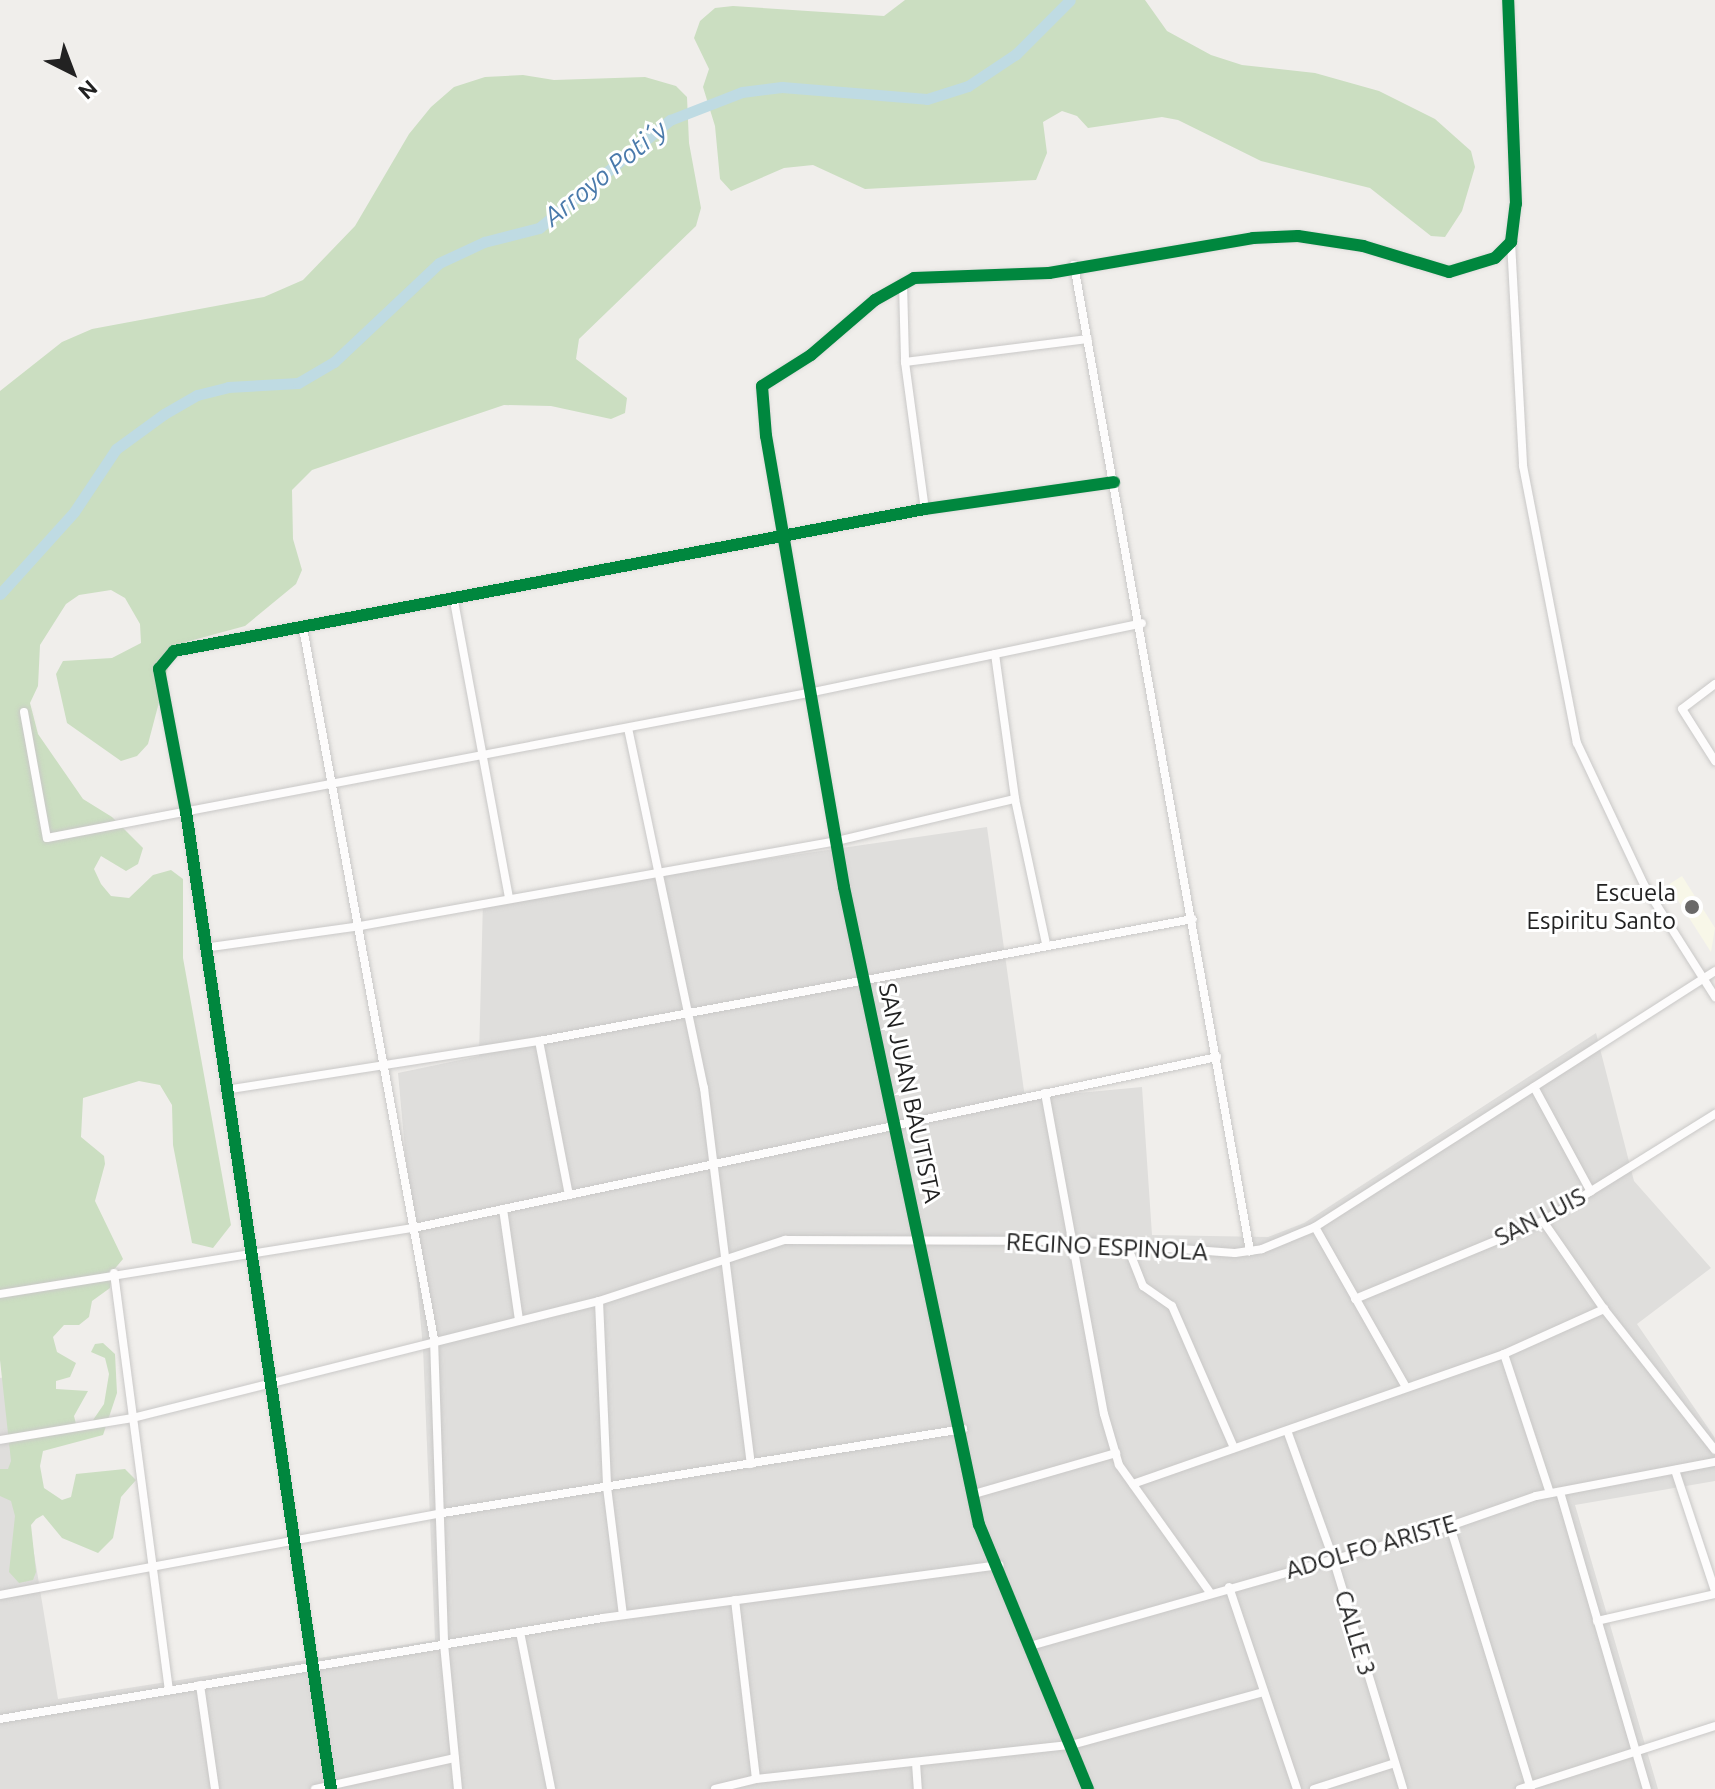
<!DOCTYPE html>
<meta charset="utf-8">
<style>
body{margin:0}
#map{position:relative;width:1715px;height:1789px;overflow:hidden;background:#f0eeeb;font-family:Ubuntu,sans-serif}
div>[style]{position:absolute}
.residential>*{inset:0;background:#dfdedc}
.education>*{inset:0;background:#f8f7e8}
.forest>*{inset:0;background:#cbdec1}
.canal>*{height:11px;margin:-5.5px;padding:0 5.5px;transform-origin:5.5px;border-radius:5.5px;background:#bfdbe3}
.roads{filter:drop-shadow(0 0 2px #c9c8c7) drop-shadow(0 0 2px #c9c8c7)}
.street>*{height:8px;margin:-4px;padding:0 4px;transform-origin:4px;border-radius:4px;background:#fdfcfc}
.cycleway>*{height:12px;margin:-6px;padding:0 6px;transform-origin:6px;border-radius:6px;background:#00873e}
.dots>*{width:22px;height:22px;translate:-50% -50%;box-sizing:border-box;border:4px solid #fff;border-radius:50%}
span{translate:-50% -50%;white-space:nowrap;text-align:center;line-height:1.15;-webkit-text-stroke:6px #fff;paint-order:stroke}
.poi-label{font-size:24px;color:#222}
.right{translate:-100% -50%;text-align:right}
.street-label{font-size:24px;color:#222}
.water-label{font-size:26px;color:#4a7aab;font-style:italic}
.north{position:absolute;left:32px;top:32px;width:80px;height:80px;-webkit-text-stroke:6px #fff;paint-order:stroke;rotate:138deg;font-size:22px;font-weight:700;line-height:32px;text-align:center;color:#222}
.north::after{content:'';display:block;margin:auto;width:28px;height:36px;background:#222;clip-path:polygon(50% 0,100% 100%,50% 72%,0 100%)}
</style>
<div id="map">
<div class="residential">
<div style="clip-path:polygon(987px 827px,1025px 1098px,1142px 1087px,1152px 1235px,1268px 1237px,1304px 1223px,1596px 1033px,1634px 1181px,1711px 1268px,1637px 1324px,1715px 1438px,1715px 1481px,1575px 1505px,1658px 1789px,0 1789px,0 1378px,5px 1377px,58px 1699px,435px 1640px,423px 1348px,398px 1073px,479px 1056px,483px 900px)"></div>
</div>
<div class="education">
<div style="clip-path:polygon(1682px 876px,1715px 928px,1711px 952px,1668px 885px)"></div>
</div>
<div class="forest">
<div style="clip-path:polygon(905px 0,1145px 0,1167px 31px,1211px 55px,1242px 65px,1315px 73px,1379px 91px,1435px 119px,1471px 151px,1475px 167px,1462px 211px,1445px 237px,1431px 236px,1370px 188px,1261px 161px,1178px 120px,1162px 117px,1088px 128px,1077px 116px,1062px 111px,1043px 122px,1047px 153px,1036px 180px,865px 189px,813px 165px,784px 168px,731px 191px,720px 179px,715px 126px,703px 87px,709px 69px,694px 38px,700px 21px,715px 8px,733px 6px,884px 16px)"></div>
<div style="clip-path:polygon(523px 75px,554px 80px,645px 77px,676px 86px,687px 97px,689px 143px,701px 208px,696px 226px,579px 339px,576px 359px,627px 398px,625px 413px,611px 419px,551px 406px,504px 405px,312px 470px,292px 490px,293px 539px,302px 570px,296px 584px,245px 626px,186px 642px,168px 668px,148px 744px,137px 756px,121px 761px,67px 723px,56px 674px,63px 661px,112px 658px,141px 643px,140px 624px,125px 598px,111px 590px,79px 595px,66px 604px,40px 645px,38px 686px,30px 703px,38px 734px,83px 799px,112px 817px,143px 848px,138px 864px,126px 871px,101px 856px,94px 869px,101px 884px,111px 896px,129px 898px,153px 875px,171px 870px,183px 879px,183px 958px,231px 1225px,213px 1248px,192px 1243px,173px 1145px,172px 1105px,160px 1085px,139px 1081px,83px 1098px,81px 1137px,104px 1156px,105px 1164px,95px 1201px,123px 1259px,112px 1272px,110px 1288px,92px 1301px,89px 1317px,79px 1325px,64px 1325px,53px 1337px,57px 1352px,76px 1363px,70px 1377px,56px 1381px,56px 1389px,88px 1391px,74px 1416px,76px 1424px,91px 1423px,104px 1404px,109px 1374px,105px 1358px,91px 1352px,95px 1344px,103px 1343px,115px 1354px,117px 1393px,103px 1435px,43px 1451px,40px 1466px,44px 1488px,62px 1500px,71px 1497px,76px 1474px,125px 1469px,136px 1480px,121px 1497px,113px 1538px,98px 1553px,62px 1538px,43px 1515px,36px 1519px,31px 1525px,36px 1572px,33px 1580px,19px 1583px,9px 1572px,15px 1516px,11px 1501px,0 1496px,0 1469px,8px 1469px,11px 1461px,0 1360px,0 391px,62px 342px,92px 329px,264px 297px,303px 280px,355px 226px,409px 134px,431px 107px,454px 87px,485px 77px)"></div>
</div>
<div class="canal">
<div style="left:0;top:594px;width:110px;rotate:-47.9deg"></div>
<div style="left:74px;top:512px;width:76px;rotate:-56.3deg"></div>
<div style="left:116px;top:449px;width:59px;rotate:-36.1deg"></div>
<div style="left:164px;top:414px;width:38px;rotate:-30deg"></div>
<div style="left:197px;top:395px;width:32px;rotate:-14deg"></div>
<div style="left:228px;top:387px;width:70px;rotate:-3.3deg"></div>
<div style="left:298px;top:383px;width:42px;rotate:-30.3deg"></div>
<div style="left:334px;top:362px;width:144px;rotate:-43.3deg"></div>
<div style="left:439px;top:263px;width:50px;rotate:-25deg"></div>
<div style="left:484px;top:242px;width:57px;rotate:-14.3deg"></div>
<div style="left:539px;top:228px;width:170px;rotate:-39.5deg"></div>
<div style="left:670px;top:120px;width:77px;rotate:-21.3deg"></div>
<div style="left:742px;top:92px;width:40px;rotate:-7.1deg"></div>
<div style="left:782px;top:87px;width:145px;rotate:4.7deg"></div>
<div style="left:927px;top:99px;width:43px;rotate:-17.6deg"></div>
<div style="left:968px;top:86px;width:58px;rotate:-33.7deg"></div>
<div style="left:1016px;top:54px;width:76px;rotate:-45deg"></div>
</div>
<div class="roads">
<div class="street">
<div style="left:1511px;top:242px;width:224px;rotate:86.9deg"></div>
<div style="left:1523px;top:466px;width:282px;rotate:79deg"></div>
<div style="left:1577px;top:743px;width:157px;rotate:64.7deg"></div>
<div style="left:1644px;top:885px;width:133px;rotate:57.6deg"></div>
<div style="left:1074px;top:265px;width:1002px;rotate:79.88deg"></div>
<div style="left:903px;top:283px;width:79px;rotate:88.5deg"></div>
<div style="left:905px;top:362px;width:148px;rotate:82.3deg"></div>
<div style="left:905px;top:362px;width:184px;rotate:-7.2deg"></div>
<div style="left:454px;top:601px;width:302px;rotate:79.5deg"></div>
<div style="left:303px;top:628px;width:723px;rotate:79.56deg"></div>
<div style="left:434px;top:1339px;width:305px;rotate:88.1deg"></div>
<div style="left:444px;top:1644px;width:146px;rotate:84.5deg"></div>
<div style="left:995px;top:654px;width:146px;rotate:82.1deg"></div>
<div style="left:1015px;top:799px;width:148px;rotate:77.9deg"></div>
<div style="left:1715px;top:684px;width:41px;rotate:142.9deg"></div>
<div style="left:1682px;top:709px;width:62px;rotate:57.6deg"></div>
<div style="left:24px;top:712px;width:128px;rotate:79.7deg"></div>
<div style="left:47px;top:838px;width:780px;rotate:-10.79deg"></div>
<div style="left:813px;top:692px;width:336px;rotate:-11.8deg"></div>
<div style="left:628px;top:728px;width:368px;rotate:78.1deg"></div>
<div style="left:704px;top:1088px;width:379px;rotate:82.9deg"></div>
<div style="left:204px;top:948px;width:158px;rotate:-8deg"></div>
<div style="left:360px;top:926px;width:485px;rotate:-10.1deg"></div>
<div style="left:837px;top:841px;width:183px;rotate:-13.3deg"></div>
<div style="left:539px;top:1041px;width:157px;rotate:79deg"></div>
<div style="left:1534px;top:1087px;width:119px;rotate:61.5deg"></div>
<div style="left:225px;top:1090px;width:318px;rotate:-8.9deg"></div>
<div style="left:539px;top:1041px;width:665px;rotate:-10.57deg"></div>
<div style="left:1045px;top:1093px;width:326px;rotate:79.6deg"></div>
<div style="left:1104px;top:1414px;width:53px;rotate:73.6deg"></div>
<div style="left:1119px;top:1465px;width:155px;rotate:54.5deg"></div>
<div style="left:503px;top:1209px;width:112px;rotate:81.8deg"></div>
<div style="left:1543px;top:1221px;width:107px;rotate:55.3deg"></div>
<div style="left:1604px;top:1309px;width:179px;rotate:51.8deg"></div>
<div style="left:1315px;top:1227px;width:184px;rotate:60.4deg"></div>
<div style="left:1128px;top:1248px;width:41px;rotate:68.5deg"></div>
<div style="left:1143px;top:1286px;width:35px;rotate:35deg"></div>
<div style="left:1172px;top:1306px;width:155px;rotate:66.4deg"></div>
<div style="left:114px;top:1273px;width:421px;rotate:82.5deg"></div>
<div style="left:0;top:1294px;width:419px;rotate:-9.1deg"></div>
<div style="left:414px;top:1228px;width:821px;rotate:-12.02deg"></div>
<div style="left:1355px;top:1299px;width:204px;rotate:-22.5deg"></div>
<div style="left:1543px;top:1221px;width:203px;rotate:-31.9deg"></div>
<div style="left:599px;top:1301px;width:186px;rotate:87.5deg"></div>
<div style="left:607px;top:1487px;width:129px;rotate:82.9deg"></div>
<div style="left:1504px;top:1354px;width:146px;rotate:71.7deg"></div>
<div style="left:1288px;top:1433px;width:133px;rotate:70.2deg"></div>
<div style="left:1333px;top:1558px;width:241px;rotate:73.1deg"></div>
<div style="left:0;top:1440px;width:135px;rotate:-9.4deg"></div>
<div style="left:133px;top:1418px;width:480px;rotate:-14.1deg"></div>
<div style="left:599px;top:1301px;width:196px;rotate:-18.2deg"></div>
<div style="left:785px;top:1240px;width:287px;rotate:0.2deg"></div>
<div style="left:1072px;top:1241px;width:163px;rotate:4.2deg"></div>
<div style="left:1235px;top:1253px;width:27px;rotate:-8deg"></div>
<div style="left:1262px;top:1249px;width:57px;rotate:-22.5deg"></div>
<div style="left:1315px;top:1227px;width:475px;rotate:-32.6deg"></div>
<div style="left:1675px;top:1470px;width:127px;rotate:71.7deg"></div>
<div style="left:1133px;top:1484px;width:393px;rotate:-19.3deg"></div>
<div style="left:1504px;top:1354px;width:110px;rotate:-24.2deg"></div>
<div style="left:1560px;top:1492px;width:309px;rotate:73.7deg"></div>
<div style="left:974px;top:1494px;width:148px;rotate:-16.1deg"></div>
<div style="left:1450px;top:1526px;width:275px;rotate:72.9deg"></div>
<div style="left:1229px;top:1587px;width:213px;rotate:71.4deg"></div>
<div style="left:0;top:1595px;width:451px;rotate:-10.5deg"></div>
<div style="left:443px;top:1513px;width:527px;rotate:-9.18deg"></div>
<div style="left:735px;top:1600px;width:180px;rotate:83.3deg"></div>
<div style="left:1597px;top:1621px;width:121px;rotate:-12.9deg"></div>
<div style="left:520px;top:1632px;width:160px;rotate:78.8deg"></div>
<div style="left:1030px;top:1646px;width:437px;rotate:-15.9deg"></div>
<div style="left:1450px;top:1526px;width:91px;rotate:-19.2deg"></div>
<div style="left:1536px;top:1496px;width:182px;rotate:-10.8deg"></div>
<div style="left:200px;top:1685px;width:105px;rotate:81.8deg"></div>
<div style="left:0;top:1719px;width:611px;rotate:-9.51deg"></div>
<div style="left:603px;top:1618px;width:400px;rotate:-7.6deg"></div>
<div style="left:916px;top:1763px;width:26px;rotate:86deg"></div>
<div style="left:315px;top:1789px;width:143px;rotate:-12.5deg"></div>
<div style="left:331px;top:1789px;width:988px;rotate:-98.44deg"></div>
<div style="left:186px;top:812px;width:146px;rotate:-100.7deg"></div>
<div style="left:159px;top:669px;width:23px;rotate:-50deg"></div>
<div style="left:174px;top:651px;width:764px;rotate:-10.71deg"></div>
<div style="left:925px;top:509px;width:191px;rotate:-8.1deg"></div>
<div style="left:715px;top:1789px;width:42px;rotate:-13.7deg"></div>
<div style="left:756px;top:1779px;width:317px;rotate:-6.2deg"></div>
<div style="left:1071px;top:1745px;width:200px;rotate:-15.4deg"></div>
<div style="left:1088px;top:1789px;width:286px;rotate:-112.4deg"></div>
<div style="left:979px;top:1525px;width:652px;rotate:-101.95deg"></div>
<div style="left:844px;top:887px;width:458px;rotate:-99.8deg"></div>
<div style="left:766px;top:436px;width:50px;rotate:-94.6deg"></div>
<div style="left:762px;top:386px;width:58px;rotate:-32.3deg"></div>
<div style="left:811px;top:355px;width:84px;rotate:-40.7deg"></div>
<div style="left:875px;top:300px;width:45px;rotate:-29.4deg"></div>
<div style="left:914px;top:278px;width:135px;rotate:-2.1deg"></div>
<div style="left:1049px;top:273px;width:207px;rotate:-9.7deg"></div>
<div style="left:1253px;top:238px;width:45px;rotate:-2.5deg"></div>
<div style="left:1298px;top:236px;width:66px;rotate:8.7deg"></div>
<div style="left:1363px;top:246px;width:90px;rotate:16.8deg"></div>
<div style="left:1449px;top:272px;width:48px;rotate:-16.9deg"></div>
<div style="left:1495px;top:258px;width:23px;rotate:-45deg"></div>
<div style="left:1511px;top:242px;width:38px;rotate:-83deg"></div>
<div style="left:1516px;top:204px;width:204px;rotate:-92.2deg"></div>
<div style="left:1314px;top:1789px;width:85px;rotate:-17.8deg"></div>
<div style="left:1520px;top:1789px;width:205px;rotate:-17.9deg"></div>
</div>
</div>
<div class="cycleway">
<div style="left:331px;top:1789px;width:988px;rotate:-98.44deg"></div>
<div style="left:186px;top:812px;width:146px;rotate:-100.7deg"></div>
<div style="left:159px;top:669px;width:23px;rotate:-50deg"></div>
<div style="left:174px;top:651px;width:764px;rotate:-10.71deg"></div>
<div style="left:925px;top:509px;width:191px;rotate:-8.1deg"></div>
<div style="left:1088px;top:1789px;width:286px;rotate:-112.4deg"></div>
<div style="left:979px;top:1525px;width:652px;rotate:-101.95deg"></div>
<div style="left:844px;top:887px;width:458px;rotate:-99.8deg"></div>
<div style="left:766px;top:436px;width:50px;rotate:-94.6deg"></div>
<div style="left:762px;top:386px;width:58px;rotate:-32.3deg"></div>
<div style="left:811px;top:355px;width:84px;rotate:-40.7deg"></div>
<div style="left:875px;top:300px;width:45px;rotate:-29.4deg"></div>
<div style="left:914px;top:278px;width:135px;rotate:-2.1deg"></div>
<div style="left:1049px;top:273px;width:207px;rotate:-9.7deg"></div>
<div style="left:1253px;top:238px;width:45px;rotate:-2.5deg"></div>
<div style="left:1298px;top:236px;width:66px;rotate:8.7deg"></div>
<div style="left:1363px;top:246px;width:90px;rotate:16.8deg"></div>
<div style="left:1449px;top:272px;width:48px;rotate:-16.9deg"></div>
<div style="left:1495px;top:258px;width:23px;rotate:-45deg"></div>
<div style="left:1511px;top:242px;width:38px;rotate:-83deg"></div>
<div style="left:1516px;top:204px;width:204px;rotate:-92.2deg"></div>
</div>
<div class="dots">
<div style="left:1692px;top:907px;background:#6a6968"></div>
</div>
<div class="poi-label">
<span class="right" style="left:1676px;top:907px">Escuela<br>Espiritu Santo</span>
</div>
<div class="street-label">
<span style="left:910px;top:1093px;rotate:78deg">SAN JUAN BAUTISTA</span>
<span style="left:1540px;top:1217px;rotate:-27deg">SAN LUIS</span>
<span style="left:1107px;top:1247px;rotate:3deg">REGINO ESPINOLA</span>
<span style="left:1371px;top:1547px;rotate:-16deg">ADOLFO ARISTE</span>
<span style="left:1355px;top:1633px;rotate:73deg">CALLE 3</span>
</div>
<div class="water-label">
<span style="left:605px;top:173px;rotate:-39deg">Arroyo Poti´y</span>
</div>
<div class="north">N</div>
</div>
